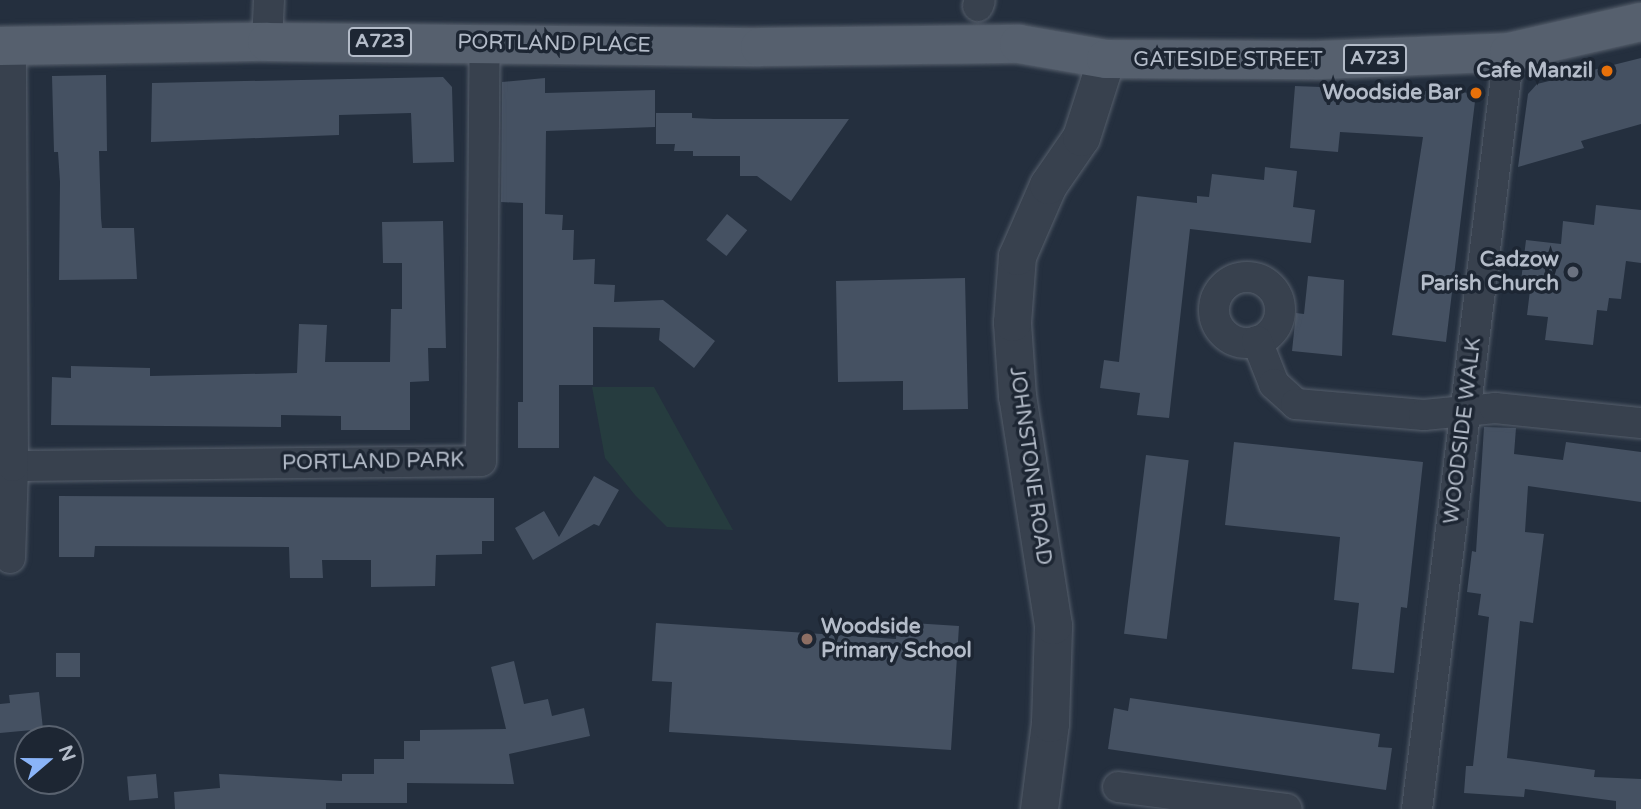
<!DOCTYPE html>
<style>
body{margin:0}
#map{position:relative;width:1641px;height:809px;overflow:hidden;background:#242f3e;font-family:"Varela Round",sans-serif}
div>[style]{position:absolute}
.green>*{inset:0;background:#263c3f}
.building>*{inset:0;background:#455162;transform-origin:0 0}
.roads{filter:drop-shadow(0 0 2px #565f6c) drop-shadow(0 0 2px #565f6c)}
.minor>*{height:30px;margin:-15px;padding:0 15px;transform-origin:15px;border-radius:15px;background:#38414e}
.minor>.ring{margin:-15px;padding:0;box-sizing:content-box;background:none;border:30px solid #38414e;border-radius:50%}
.tertiary>*{height:37px;margin:-18.5px;padding:0 18.5px;transform-origin:18.5px;border-radius:18.5px;background:#38414e}
.primary>*{height:38px;margin:-19px;padding:0 19px;transform-origin:19px;border-radius:19px;background:#56606e}
.dots>*{width:19px;height:19px;translate:-50% -50%;box-sizing:border-box;border:4px solid #1d2633;border-radius:50%}
span{translate:-50% -50%;white-space:nowrap;text-align:center;line-height:1.15;-webkit-text-stroke:7px #1d2633;paint-order:stroke}
.shield-label span{padding:2px 5px;background:#1d2633;border:2px solid;border-radius:5px;-webkit-text-stroke-width:0}
.shield-label{font-size:19px;color:#b4bcc9;font-weight:700}
.street-label{font-size:21px;color:#b4bcc9}
.poi-label{font-size:21px;color:#b4bcc9;font-weight:700}
.right{translate:-100% -50%;text-align:right}
.left{translate:0 -50%;text-align:left}
.north{position:absolute;left:14px;top:725px;width:70px;height:70px;box-sizing:border-box;background:#1d2633;border:2px solid #59626f;border-radius:50%;rotate:70deg;font-size:19px;font-weight:700;line-height:28px;text-align:center;color:#b4bcc9}
.north::after{content:'';display:block;margin:auto;width:24px;height:32px;background:#8ab4f8;clip-path:polygon(50% 0,100% 100%,50% 72%,0 100%)}
</style>
<div id="map">
<div class="green">
<div style="clip-path:polygon(592px 387px,654px 387px,733px 530px,667px 527px,635px 495px,605px 458px)"></div>
</div>
<div class="building">
<div style="clip-path:polygon(1641px 58px,1641px 124px,1581px 141px,1584px 148px,1518px 167px,1528px 94px,1537px 84px)"></div>
<div style="clip-path:polygon(106px 75px,107px 151px,99px 151px,101px 218px,102px 228px,134px 228px,137px 279px,59px 280px,60px 182px,58px 152px,54px 152px,52px 76px)"></div>
<div style="clip-path:polygon(443px 77px,452px 87px,454px 162px,413px 163px,411px 113px,339px 115px,339px 135px,151px 142px,152px 83px)"></div>
<div style="clip-path:polygon(545px 78px,545px 93px,655px 90px,655px 127px,546px 131px,545px 214px,563px 215px,562px 230px,574px 230px,573px 260px,595px 259px,594px 284px,615px 285px,614px 302px,663px 300px,715px 341px,694px 368px,659px 340px,660px 328px,593px 327px,593px 385px,559px 385px,559px 448px,518px 448px,518px 402px,523px 402px,523px 203px,501px 202px,502px 82px)"></div>
<div style="clip-path:polygon(1295px 86px,1476px 93px,1446px 342px,1392px 335px,1423px 137px,1340px 132px,1338px 152px,1290px 148px)"></div>
<div style="clip-path:polygon(656px 113px,692px 113px,692px 118px,714px 119px,849px 119px,791px 201px,757px 176px,740px 176px,740px 156px,693px 156px,693px 151px,674px 151px,675px 144px,656px 144px)"></div>
<div style="clip-path:polygon(1265px 167px,1297px 171px,1293px 207px,1315px 210px,1311px 243px,1190px 229px,1169px 418px,1137px 415px,1140px 393px,1100px 388px,1104px 360px,1119px 362px,1137px 196px,1197px 203px,1197px 196px,1209px 197px,1212px 174px,1264px 180px)"></div>
<div style="clip-path:polygon(1596px 205px,1641px 210px,1641px 263px,1626px 261px,1621px 299px,1609px 298px,1607px 311px,1597px 310px,1593px 345px,1545px 340px,1548px 317px,1527px 315px,1531px 282px,1521px 281px,1526px 240px,1561px 244px,1563px 221px,1594px 225px)"></div>
<div style="left:727px;top:214px;width:26px;height:33px;rotate:39deg"></div>
<div style="clip-path:polygon(443px 221px,446px 348px,428px 348px,429px 381px,410px 382px,410px 430px,341px 430px,341px 416px,281px 415px,281px 427px,51px 425px,52px 377px,71px 378px,71px 366px,150px 368px,150px 376px,297px 373px,299px 324px,327px 325px,325px 362px,390px 362px,391px 309px,402px 309px,402px 263px,383px 263px,382px 222px)"></div>
<div style="clip-path:polygon(1308px 276px,1344px 280px,1342px 356px,1292px 351px,1296px 313px,1304px 314px)"></div>
<div style="clip-path:polygon(965px 278px,968px 409px,903px 410px,903px 381px,838px 382px,836px 281px)"></div>
<div style="clip-path:polygon(1484px 427px,1516px 428px,1514px 454px,1563px 460px,1566px 442px,1641px 452px,1641px 502px,1528px 486px,1525px 532px,1544px 534px,1533px 623px,1520px 621px,1507px 758px,1595px 770px,1594px 777px,1641px 779px,1641px 809px,1616px 809px,1616px 801px,1525px 789px,1524px 797px,1464px 793px,1466px 766px,1473px 766px,1489px 617px,1478px 615px,1481px 594px,1467px 592px,1472px 551px,1476px 552px)"></div>
<div style="clip-path:polygon(1234px 442px,1423px 462px,1407px 608px,1401px 607px,1394px 673px,1352px 669px,1359px 603px,1334px 600px,1340px 537px,1225px 525px)"></div>
<div style="left:1146px;top:455px;width:43px;height:180px;rotate:7deg"></div>
<div style="clip-path:polygon(594px 476px,619px 490px,599px 526px,594px 524px,533px 560px,515px 528px,544px 511px,559px 537px)"></div>
<div style="clip-path:polygon(59px 496px,494px 498px,494px 541px,482px 541px,482px 554px,436px 555px,435px 586px,371px 587px,371px 560px,322px 560px,323px 578px,290px 578px,289px 547px,95px 546px,94px 557px,59px 557px)"></div>
<div style="clip-path:polygon(897px 622px,959px 626px,951px 750px,669px 732px,672px 682px,652px 681px,656px 623px,896px 639px)"></div>
<div style="left:56px;top:653px;width:24px;height:24px"></div>
<div style="clip-path:polygon(514px 661px,524px 704px,548px 699px,552px 716px,584px 708px,590px 736px,509px 754px,514px 784px,407px 783px,407px 803px,326px 803px,326px 809px,175px 809px,174px 792px,220px 788px,219px 774px,342px 781px,342px 774px,374px 774px,374px 759px,404px 759px,404px 741px,420px 741px,420px 730px,506px 729px,491px 667px)"></div>
<div style="clip-path:polygon(39px 692px,43px 729px,0 733px,0 704px,10px 703px,9px 695px)"></div>
<div style="clip-path:polygon(1130px 698px,1380px 734px,1378px 747px,1392px 748px,1386px 790px,1108px 749px,1114px 708px,1128px 711px)"></div>
<div style="left:156px;top:774px;width:24px;height:29px;rotate:85deg"></div>
</div>
<div class="roads">
<div class="minor">
<div style="left:978px;top:6px;width:6px;rotate:-72deg"></div>
<div style="left:267px;top:42px;width:42px;rotate:-87.3deg"></div>
<div class="ring" style="left:1214px;top:277px;width:36px;height:36px"></div>
<div style="left:1257px;top:341px;width:46px;rotate:68.4deg"></div>
<div style="left:1274px;top:384px;width:30px;rotate:42deg"></div>
<div style="left:1296px;top:404px;width:128px;rotate:4.9deg"></div>
<div style="left:1424px;top:415px;width:71px;rotate:-5.6deg"></div>
<div style="left:1495px;top:408px;width:147px;rotate:5.9deg"></div>
<div style="left:13px;top:466px;width:468px;rotate:-0.6deg"></div>
<div style="left:481px;top:461px;width:418px;rotate:-89.5deg"></div>
<div style="left:10px;top:558px;width:92px;rotate:-88.1deg"></div>
<div style="left:13px;top:466px;width:419px;rotate:-90.3deg"></div>
<div style="left:1118px;top:787px;width:170px;rotate:7.4deg"></div>
<div style="left:1417px;top:809px;width:763px;rotate:-83.07deg"></div>
</div>
<div class="tertiary">
<div style="left:1039px;top:809px;width:87px;rotate:-82.7deg"></div>
<div style="left:1050px;top:723px;width:98px;rotate:-88.2deg"></div>
<div style="left:1053px;top:625px;width:232px;rotate:-98.9deg"></div>
<div style="left:1017px;top:396px;width:74px;rotate:-93.9deg"></div>
<div style="left:1012px;top:322px;width:66px;rotate:-85.7deg"></div>
<div style="left:1017px;top:256px;width:77px;rotate:-66.4deg"></div>
<div style="left:1048px;top:185px;width:58px;rotate:-55.5deg"></div>
<div style="left:1081px;top:137px;width:82px;rotate:-72.2deg"></div>
</div>
<div class="primary">
<div style="left:0;top:46px;width:267px;rotate:-0.9deg"></div>
<div style="left:267px;top:42px;width:493px;rotate:0.6deg"></div>
<div style="left:760px;top:47px;width:259px;rotate:-0.7deg"></div>
<div style="left:1019px;top:44px;width:88px;rotate:9.8deg"></div>
<div style="left:1106px;top:59px;width:215px;rotate:0.3deg"></div>
<div style="left:1321px;top:60px;width:188px;rotate:-2.4deg"></div>
<div style="left:1509px;top:52px;width:135px;rotate:-12.8deg"></div>
</div>
</div>
<div class="dots">
<div style="left:1607px;top:71px;background:#e8710a"></div>
<div style="left:1476px;top:93px;background:#e8710a"></div>
<div style="left:1573px;top:272px;background:#6b7280"></div>
<div style="left:807px;top:639px;background:#8d6e63"></div>
</div>
<div class="shield-label">
<span style="left:380px;top:42px">A723</span>
<span style="left:1375px;top:59px">A723</span>
</div>
<div class="street-label">
<span style="left:554px;top:44px;rotate:1deg">PORTLAND PLACE</span>
<span style="left:1228px;top:60px">GATESIDE STREET</span>
<span style="left:1463px;top:431px;rotate:-83deg">WOODSIDE WALK</span>
<span style="left:373px;top:462px;rotate:-1deg">PORTLAND PARK</span>
<span style="left:1030px;top:466px;rotate:82deg">JOHNSTONE ROAD</span>
</div>
<div class="poi-label">
<span class="right" style="left:1593px;top:71px">Cafe Manzil</span>
<span class="right" style="left:1462px;top:93px">Woodside Bar</span>
<span class="right" style="left:1559px;top:272px">Cadzow<br>Parish Church</span>
<span class="left" style="left:821px;top:639px">Woodside<br>Primary School</span>
</div>
<div class="north">N</div>
</div>
